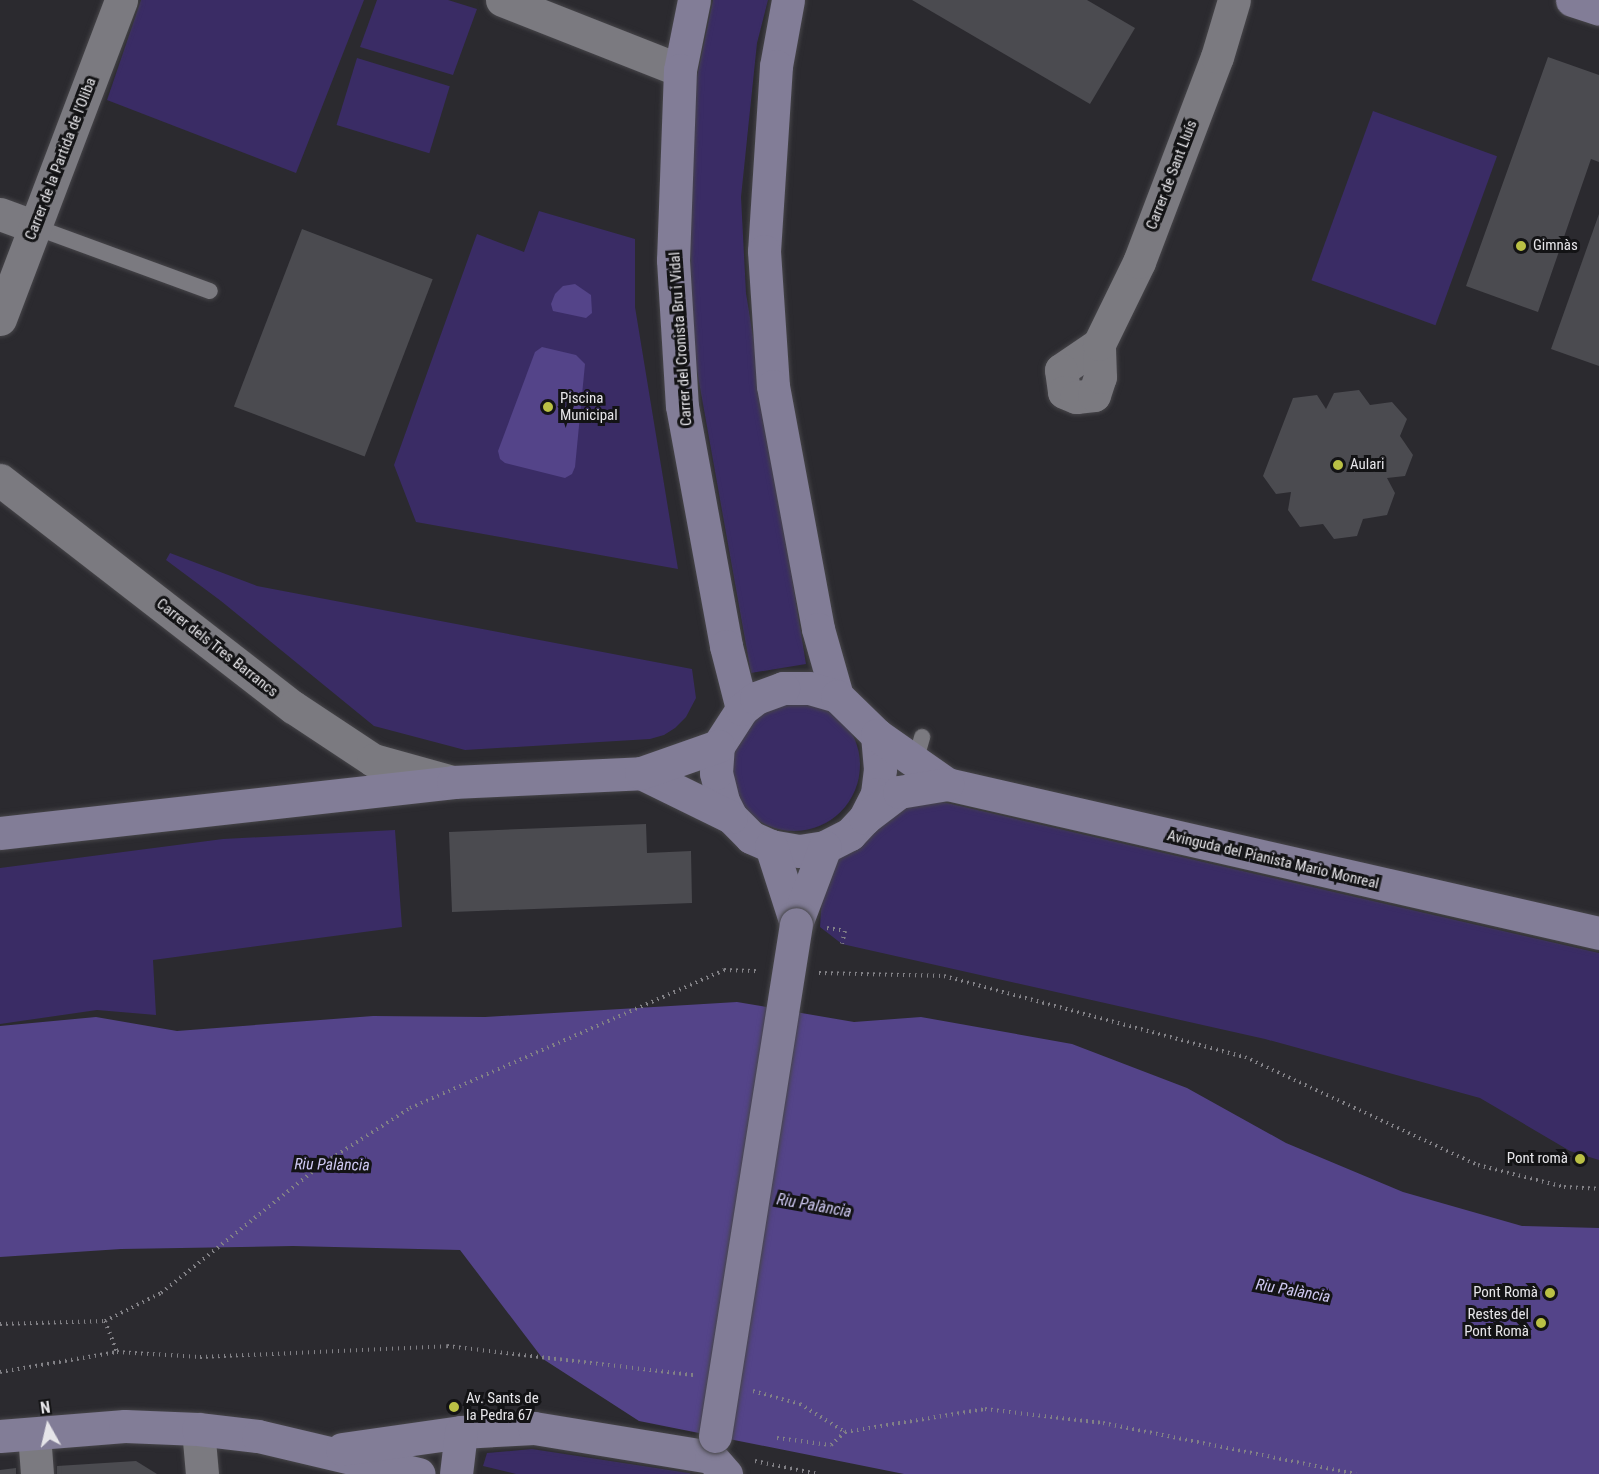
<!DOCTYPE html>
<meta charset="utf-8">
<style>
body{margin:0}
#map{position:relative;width:1599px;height:1474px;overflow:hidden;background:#2b2a2f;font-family:"Roboto Condensed",sans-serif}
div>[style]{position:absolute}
.green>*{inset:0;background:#3a2c65;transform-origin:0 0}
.round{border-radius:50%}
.water>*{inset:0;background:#544489}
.building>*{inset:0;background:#4b4b50;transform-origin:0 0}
.path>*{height:4px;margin-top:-2px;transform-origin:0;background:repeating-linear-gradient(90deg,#828186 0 1.5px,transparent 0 6px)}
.roads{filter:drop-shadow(0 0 2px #464549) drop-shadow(0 0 2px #464549)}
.lane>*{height:16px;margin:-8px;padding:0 8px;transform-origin:8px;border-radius:8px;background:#7b7a80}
.street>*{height:33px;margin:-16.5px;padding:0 16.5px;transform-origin:16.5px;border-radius:16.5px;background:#7b7a80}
.secondary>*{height:33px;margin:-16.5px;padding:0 16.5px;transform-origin:16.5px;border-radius:16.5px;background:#827d97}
.bridges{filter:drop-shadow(0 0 2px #464549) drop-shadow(0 0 2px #464549)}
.secondary-bridge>*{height:33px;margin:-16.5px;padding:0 16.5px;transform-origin:16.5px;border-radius:16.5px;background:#827d97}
.dots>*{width:16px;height:16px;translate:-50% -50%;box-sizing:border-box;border:3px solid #131315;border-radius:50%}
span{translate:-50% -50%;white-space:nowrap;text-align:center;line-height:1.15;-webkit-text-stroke:6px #131315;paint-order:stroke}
.street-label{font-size:15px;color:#e6e5e9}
.poi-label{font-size:15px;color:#e6e5e9}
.left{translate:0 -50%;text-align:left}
.right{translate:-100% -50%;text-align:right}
.water-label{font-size:16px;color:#cfc9f2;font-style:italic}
.north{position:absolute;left:18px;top:1396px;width:60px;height:60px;-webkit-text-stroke:4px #131315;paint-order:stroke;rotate:352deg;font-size:16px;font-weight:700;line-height:24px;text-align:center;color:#e6e5e9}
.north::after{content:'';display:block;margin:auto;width:21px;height:27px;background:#e6e5e9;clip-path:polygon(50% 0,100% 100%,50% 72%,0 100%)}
</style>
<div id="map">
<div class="green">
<div style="clip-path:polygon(141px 0,364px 0,296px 173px,107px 100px)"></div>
<div style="clip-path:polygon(377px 0,448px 0,477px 9px,453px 75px,360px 47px)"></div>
<div style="clip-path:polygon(713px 0,768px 0,757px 43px,741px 197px,746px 293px,806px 664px,751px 673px,691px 337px,689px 115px)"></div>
<div style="left:357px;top:58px;width:97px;height:70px;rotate:17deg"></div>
<div style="left:1373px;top:111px;width:132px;height:180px;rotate:20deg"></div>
<div style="clip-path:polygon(539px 211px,635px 239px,635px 307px,678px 569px,416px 522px,394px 465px,477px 234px,524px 252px)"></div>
<div style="clip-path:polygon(170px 553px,257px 586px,692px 669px,696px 698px,686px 717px,675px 728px,664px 735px,650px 739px,465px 750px,374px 726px,221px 601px,166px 560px)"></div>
<div class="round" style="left:728px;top:699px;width:132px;height:132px"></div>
<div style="clip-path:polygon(899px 792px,1599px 953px,1599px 1160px,1570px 1151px,1480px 1098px,1265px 1039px,842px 944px,820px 927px,825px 847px)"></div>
<div style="clip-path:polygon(395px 830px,402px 927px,153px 960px,156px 1015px,97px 1010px,0 1024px,0 868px,223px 839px)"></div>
<div style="clip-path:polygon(532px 1449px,689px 1473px,691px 1474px,516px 1474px,483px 1466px,487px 1453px)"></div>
</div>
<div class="water">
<div style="clip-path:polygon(575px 284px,591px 295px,592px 313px,586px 318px,553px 311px,551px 304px,555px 294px,563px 286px)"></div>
<div style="clip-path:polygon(542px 347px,576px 355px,585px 364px,575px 467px,572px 474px,565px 478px,505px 463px,500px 459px,498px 451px,535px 352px)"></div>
<div style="clip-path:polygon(737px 1002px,854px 1022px,921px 1017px,1072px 1044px,1187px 1088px,1286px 1143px,1403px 1192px,1522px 1226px,1599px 1228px,1599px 1474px,904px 1474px,639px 1421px,543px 1359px,460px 1250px,293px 1246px,121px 1249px,0 1257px,0 1026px,96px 1017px,177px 1031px,373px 1016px,485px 1017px)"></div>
</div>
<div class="building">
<div style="clip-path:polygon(912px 0,1087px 0,1135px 28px,1090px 104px)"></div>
<div style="clip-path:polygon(1548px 57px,1599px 75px,1599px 162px,1591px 159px,1538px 312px,1466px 286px)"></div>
<div style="clip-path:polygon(1599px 214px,1599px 366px,1551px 349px)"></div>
<div style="left:302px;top:229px;width:140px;height:190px;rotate:21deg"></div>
<div style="clip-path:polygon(1359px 390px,1370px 405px,1392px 402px,1407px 419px,1400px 436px,1413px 455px,1405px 476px,1387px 478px,1395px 493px,1387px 515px,1363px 519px,1357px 536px,1334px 539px,1323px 524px,1300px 527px,1288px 510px,1291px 492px,1276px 494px,1263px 476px,1293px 398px,1317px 395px,1326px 409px,1334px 393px)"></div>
<div style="clip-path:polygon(646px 824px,647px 853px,691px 851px,692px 903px,452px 912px,449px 832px)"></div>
<div style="clip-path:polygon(136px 1461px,157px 1474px,57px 1474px,57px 1466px)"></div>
<div style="clip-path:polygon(16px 1468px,16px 1474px,0 1474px,0 1470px)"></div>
</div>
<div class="path">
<div style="left:827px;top:928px;width:18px;rotate:9deg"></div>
<div style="left:845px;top:931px;width:13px;rotate:103deg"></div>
<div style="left:819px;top:973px;width:125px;rotate:1.4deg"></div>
<div style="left:944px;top:976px;width:312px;rotate:15.1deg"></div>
<div style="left:1245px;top:1057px;width:257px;rotate:24.9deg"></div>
<div style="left:1478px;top:1165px;width:89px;rotate:14.3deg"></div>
<div style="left:1564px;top:1187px;width:35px;rotate:3deg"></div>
<div style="left:105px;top:1321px;width:33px;rotate:69deg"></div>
<div style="left:117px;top:1352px;width:83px;rotate:3.4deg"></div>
<div style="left:200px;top:1357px;width:247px;rotate:-2.5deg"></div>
<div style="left:447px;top:1346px;width:248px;rotate:6.7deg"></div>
<div style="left:0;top:1324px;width:105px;rotate:-1.6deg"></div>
<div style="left:105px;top:1321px;width:63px;rotate:-26.6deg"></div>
<div style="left:161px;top:1293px;width:205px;rotate:-38.7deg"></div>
<div style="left:321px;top:1165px;width:106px;rotate:-32.6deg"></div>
<div style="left:410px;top:1108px;width:343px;rotate:-23.7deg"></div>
<div style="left:724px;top:970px;width:36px;rotate:2deg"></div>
<div style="left:0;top:1372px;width:119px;rotate:-9.7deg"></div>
<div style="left:753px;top:1391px;width:49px;rotate:15.5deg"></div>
<div style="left:800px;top:1404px;width:53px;rotate:31.9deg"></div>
<div style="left:845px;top:1432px;width:142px;rotate:-9.3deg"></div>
<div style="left:985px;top:1409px;width:119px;rotate:6.8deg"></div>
<div style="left:1103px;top:1423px;width:258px;rotate:11.4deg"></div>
<div style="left:777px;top:1438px;width:54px;rotate:7.4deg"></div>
<div style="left:831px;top:1445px;width:19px;rotate:-43deg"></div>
<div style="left:755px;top:1461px;width:64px;rotate:11.7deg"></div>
</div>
<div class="roads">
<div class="lane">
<div style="left:35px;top:227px;width:186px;rotate:20.1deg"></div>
<div style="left:915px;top:762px;width:26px;rotate:-74deg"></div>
</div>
<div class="street">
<div style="left:502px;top:0;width:191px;rotate:21.5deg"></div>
<div style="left:0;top:214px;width:37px;rotate:20deg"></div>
<div style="left:0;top:319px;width:341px;rotate:-69.2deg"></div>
<div style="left:1099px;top:344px;width:46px;rotate:145.6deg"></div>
<div style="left:1061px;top:370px;width:22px;rotate:82deg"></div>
<div style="left:1064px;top:392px;width:13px;rotate:23deg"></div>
<div style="left:1076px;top:397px;width:18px;rotate:-6deg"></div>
<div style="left:1094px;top:395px;width:19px;rotate:-72deg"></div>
<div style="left:1100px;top:377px;width:33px;rotate:-92deg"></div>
<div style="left:1099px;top:344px;width:91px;rotate:-64deg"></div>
<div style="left:1139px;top:262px;width:219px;rotate:-69.2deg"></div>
<div style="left:1217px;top:57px;width:59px;rotate:-73.4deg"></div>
<div style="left:0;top:480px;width:371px;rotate:37.8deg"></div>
<div style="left:293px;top:707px;width:96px;rotate:33.5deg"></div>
<div style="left:373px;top:760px;width:83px;rotate:15.4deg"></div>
<div style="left:198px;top:1429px;width:45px;rotate:84.9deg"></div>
<div style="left:34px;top:1434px;width:40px;rotate:85.7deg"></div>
</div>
<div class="secondary">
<div style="left:694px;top:0;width:71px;rotate:101.3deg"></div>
<div style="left:680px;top:70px;width:190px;rotate:92.1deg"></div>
<div style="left:673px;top:260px;width:146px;rotate:86.5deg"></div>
<div style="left:682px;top:406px;width:244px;rotate:79.6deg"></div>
<div style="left:726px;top:646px;width:65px;rotate:75.7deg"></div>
<div style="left:788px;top:0;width:67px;rotate:100.3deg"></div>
<div style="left:776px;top:66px;width:185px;rotate:93.7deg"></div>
<div style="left:764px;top:251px;width:135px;rotate:86.2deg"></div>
<div style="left:773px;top:386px;width:247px;rotate:79.5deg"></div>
<div style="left:818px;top:629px;width:70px;rotate:74.2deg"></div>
<div style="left:1572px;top:0;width:28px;rotate:18deg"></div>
<div style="left:783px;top:688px;width:26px"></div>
<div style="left:809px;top:688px;width:29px;rotate:16deg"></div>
<div style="left:837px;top:696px;width:56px;rotate:44.3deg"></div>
<div style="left:877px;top:735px;width:34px;rotate:85deg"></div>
<div style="left:880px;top:769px;width:25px;rotate:97deg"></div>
<div style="left:877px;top:794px;width:28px;rotate:117deg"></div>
<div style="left:864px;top:819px;width:21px;rotate:133deg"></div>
<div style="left:850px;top:834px;width:28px;rotate:153deg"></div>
<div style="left:825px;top:847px;width:26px;rotate:171deg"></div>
<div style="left:799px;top:851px;width:28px;rotate:-170deg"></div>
<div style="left:771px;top:846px;width:22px;rotate:-156deg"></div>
<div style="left:751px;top:837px;width:28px;rotate:-135deg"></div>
<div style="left:731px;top:817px;width:18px;rotate:-117deg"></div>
<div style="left:723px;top:801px;width:29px;rotate:-104deg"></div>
<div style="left:716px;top:773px;width:27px;rotate:-86deg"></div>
<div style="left:718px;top:746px;width:44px;rotate:-57deg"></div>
<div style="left:742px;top:709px;width:18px;rotate:-38deg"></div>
<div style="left:756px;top:698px;width:29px;rotate:-20deg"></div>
<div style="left:877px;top:735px;width:85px;rotate:35deg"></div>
<div style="left:947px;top:784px;width:669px;rotate:12.87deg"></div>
<div style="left:641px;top:773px;width:100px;rotate:26.1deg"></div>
<div style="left:865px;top:818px;width:43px;rotate:-37.4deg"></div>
<div style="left:899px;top:792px;width:49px;rotate:-9.5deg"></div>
<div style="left:0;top:833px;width:456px;rotate:-6.4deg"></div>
<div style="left:453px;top:782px;width:188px;rotate:-2.7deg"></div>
<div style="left:641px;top:773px;width:82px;rotate:-19.3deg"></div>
<div style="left:771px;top:846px;width:82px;rotate:72.2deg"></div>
<div style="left:796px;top:924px;width:82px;rotate:-69.4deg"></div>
<div style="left:0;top:1436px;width:125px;rotate:-4.6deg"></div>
<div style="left:125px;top:1426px;width:73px;rotate:2.4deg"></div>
<div style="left:198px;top:1429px;width:60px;rotate:6.7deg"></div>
<div style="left:258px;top:1436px;width:165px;rotate:13.3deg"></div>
<div style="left:342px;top:1449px;width:120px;rotate:-8.1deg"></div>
<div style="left:461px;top:1432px;width:73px;rotate:-3.1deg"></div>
<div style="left:534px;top:1428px;width:179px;rotate:9.3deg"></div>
<div style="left:711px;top:1457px;width:23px;rotate:49deg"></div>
<div style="left:456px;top:1474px;width:42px;rotate:-83.2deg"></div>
</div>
</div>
<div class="bridges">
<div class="secondary-bridge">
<div style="left:715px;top:1436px;width:518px;rotate:-81.01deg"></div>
</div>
</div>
<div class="dots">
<div style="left:1521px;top:246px;background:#bac045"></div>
<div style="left:548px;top:407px;background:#bac045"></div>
<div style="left:1338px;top:465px;background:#bac045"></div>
<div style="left:1580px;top:1159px;background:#bac045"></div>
<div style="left:1550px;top:1293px;background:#bac045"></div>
<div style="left:1541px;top:1323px;background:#bac045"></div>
<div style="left:454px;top:1407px;background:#bac045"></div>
</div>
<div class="street-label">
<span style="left:61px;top:159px;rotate:-69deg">Carrer de la Partida de l'Oliba</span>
<span style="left:1172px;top:175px;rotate:-69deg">Carrer de Sant Lluís</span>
<span style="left:681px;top:339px;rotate:-94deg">Carrer del Cronista Bru i Vidal</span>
<span style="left:217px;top:648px;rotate:38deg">Carrer dels Tres Barrancs</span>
<span style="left:1273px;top:860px;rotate:13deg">Avinguda del Pianista Mario Monreal</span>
</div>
<div class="poi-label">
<span class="left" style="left:1533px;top:246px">Gimnàs</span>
<span class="left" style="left:560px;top:407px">Piscina<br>Municipal</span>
<span class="left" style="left:1350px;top:465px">Aulari</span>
<span class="right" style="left:1568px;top:1159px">Pont romà</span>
<span class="right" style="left:1538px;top:1293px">Pont Romà</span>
<span class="right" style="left:1529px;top:1323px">Restes del<br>Pont Romà</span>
<span class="left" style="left:466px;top:1407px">Av. Sants de<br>la Pedra 67</span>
</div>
<div class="water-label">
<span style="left:332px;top:1165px;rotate:1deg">Riu Palància</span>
<span style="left:814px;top:1206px;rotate:10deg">Riu Palància</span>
<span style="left:1293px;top:1291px;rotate:10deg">Riu Palància</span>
</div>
<div class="north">N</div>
</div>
